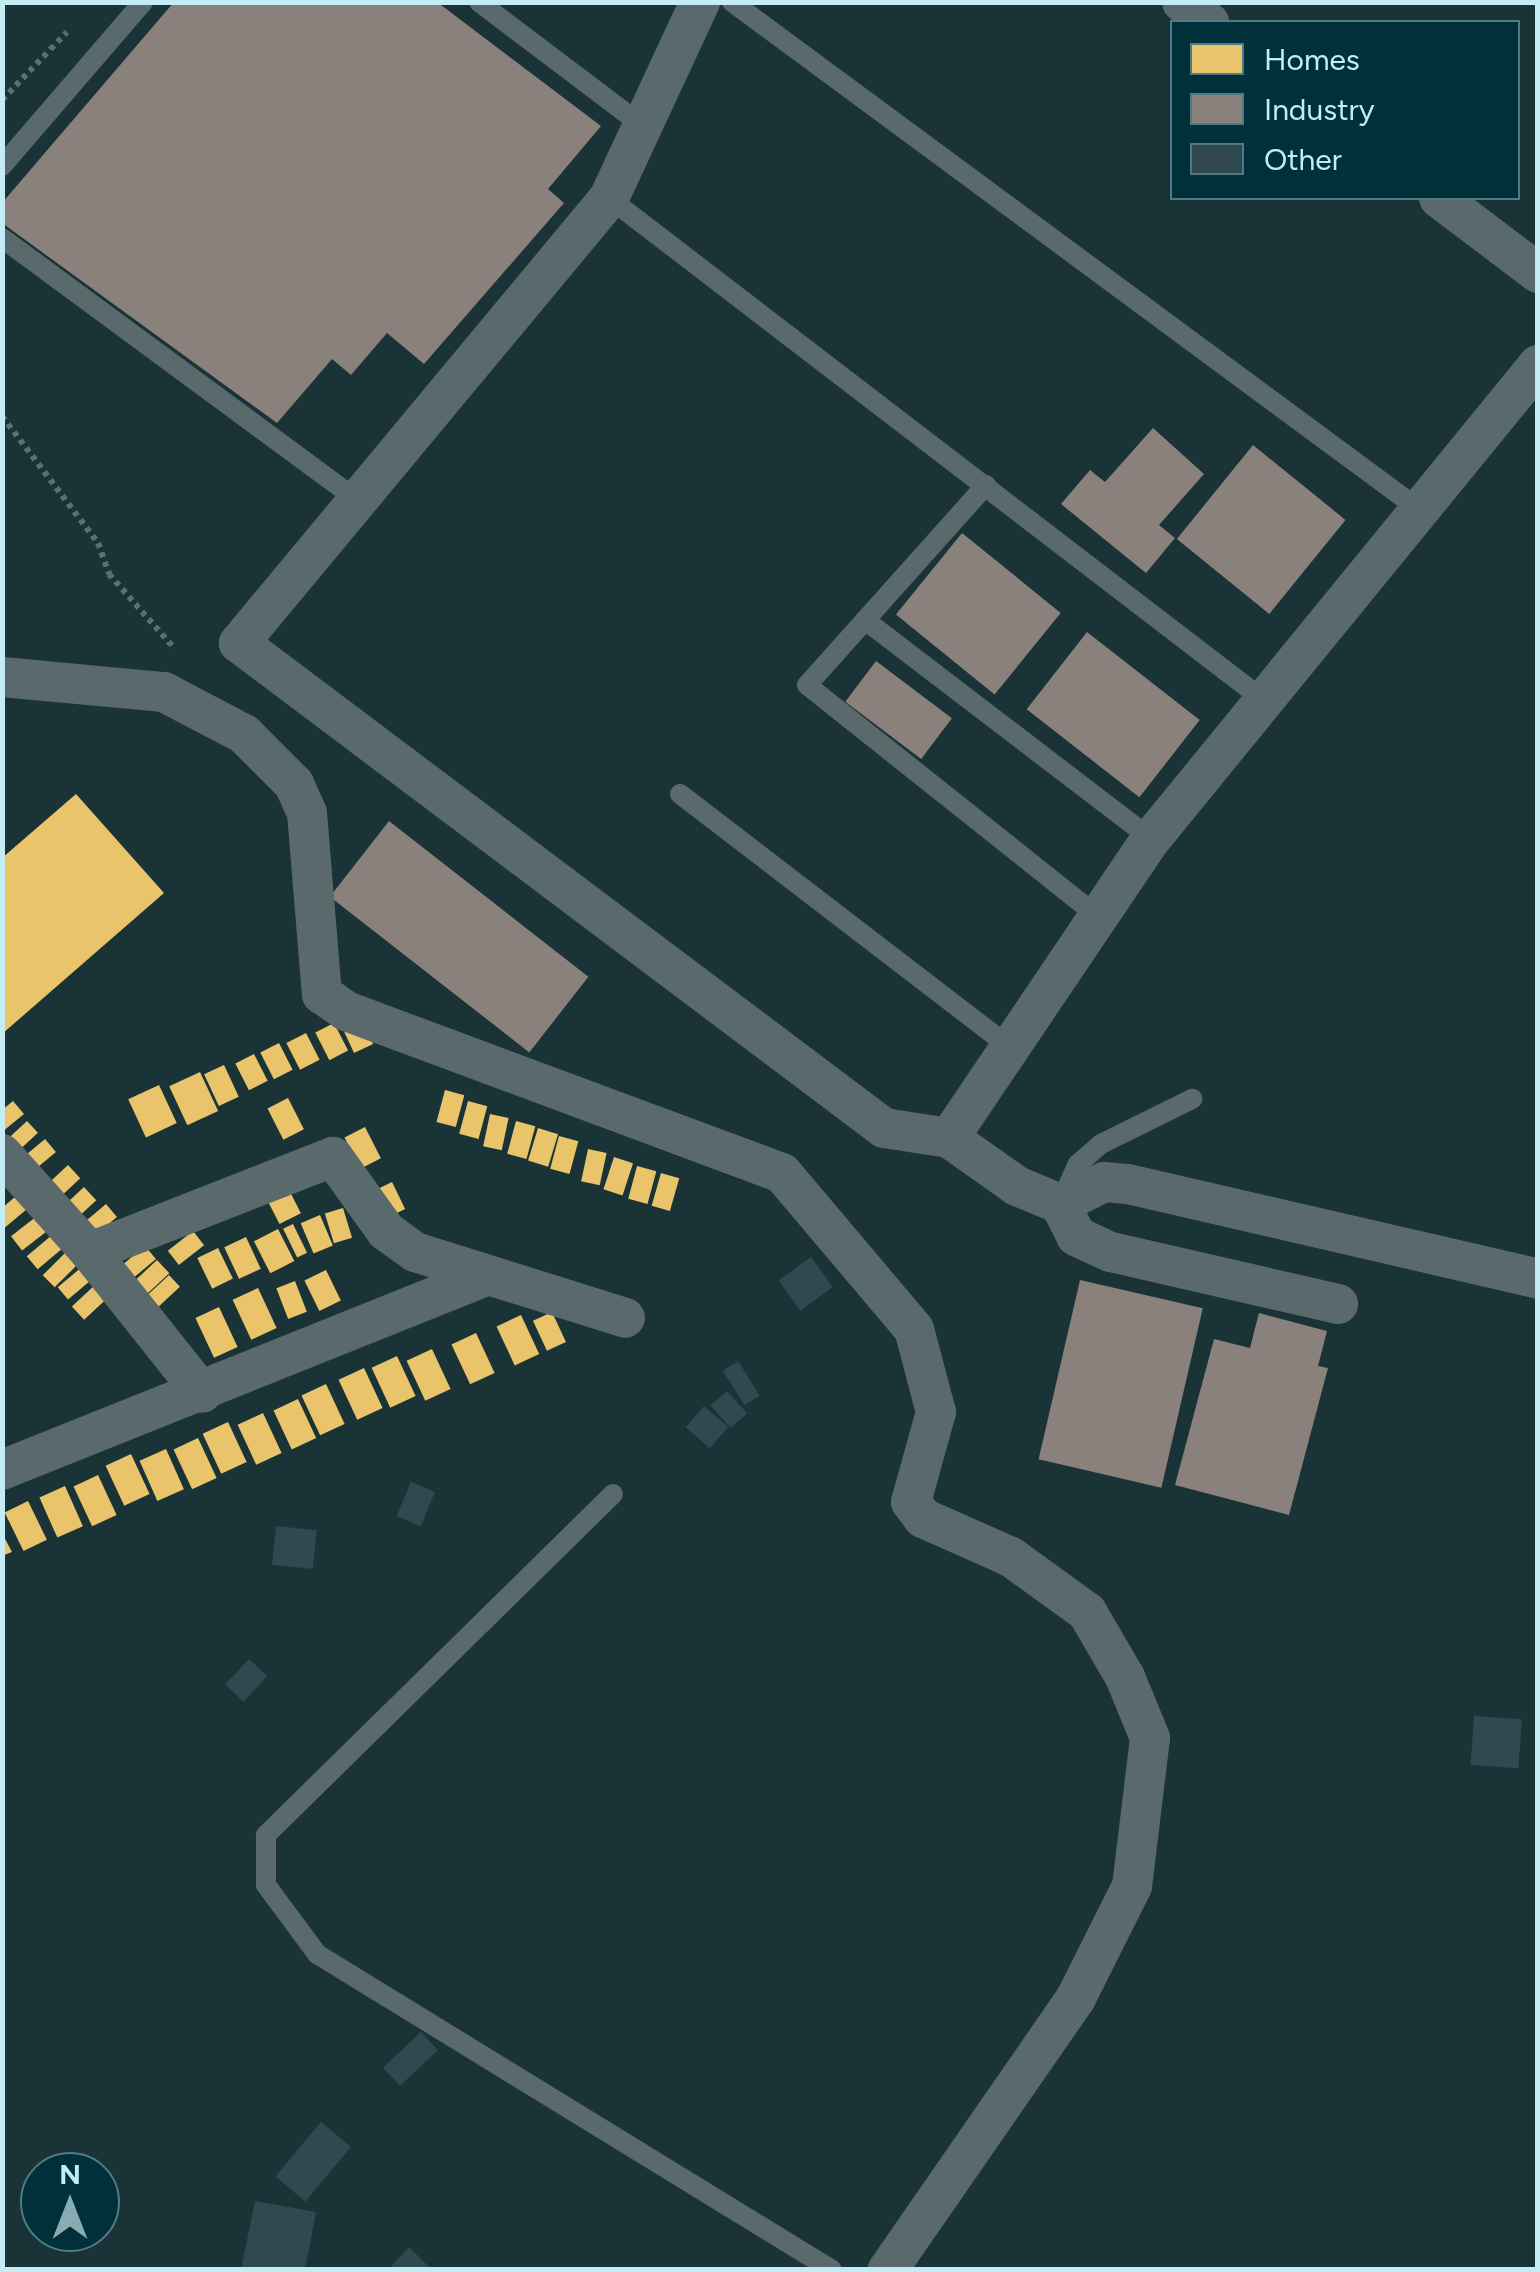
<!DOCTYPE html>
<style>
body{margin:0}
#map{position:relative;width:1540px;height:2272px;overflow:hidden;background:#1a3337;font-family:Figtree,sans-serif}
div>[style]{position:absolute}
.homes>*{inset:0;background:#e9c46a;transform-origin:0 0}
.industry>*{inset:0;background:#8a817c;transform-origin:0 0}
.building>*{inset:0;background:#304951;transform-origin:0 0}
.path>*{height:6px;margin-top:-3px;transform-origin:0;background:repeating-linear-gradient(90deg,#5d6e71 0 5px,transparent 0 10px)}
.lane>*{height:20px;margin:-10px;padding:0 10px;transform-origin:10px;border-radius:10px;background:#5a696b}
.street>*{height:40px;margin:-20px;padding:0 20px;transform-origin:20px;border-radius:20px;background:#5a696b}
span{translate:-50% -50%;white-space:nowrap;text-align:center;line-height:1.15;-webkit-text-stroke:10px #01303a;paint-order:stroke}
.frame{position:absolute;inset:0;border:5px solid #c5ebf5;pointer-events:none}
.legend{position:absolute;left:1170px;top:20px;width:350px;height:180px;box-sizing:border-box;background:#01303a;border:2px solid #4f7b85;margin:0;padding:12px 18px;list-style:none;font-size:30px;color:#c5ebf5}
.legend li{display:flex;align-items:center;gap:20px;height:50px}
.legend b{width:50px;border:2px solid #4f7b85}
.north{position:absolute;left:20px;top:2152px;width:100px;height:100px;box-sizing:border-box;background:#01303a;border:2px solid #4f7b85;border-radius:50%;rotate:0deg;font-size:28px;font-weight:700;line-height:40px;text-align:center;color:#c5ebf5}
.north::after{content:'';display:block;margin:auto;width:35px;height:45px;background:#89abb2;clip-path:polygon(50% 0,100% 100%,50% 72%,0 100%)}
</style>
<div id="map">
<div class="homes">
<div style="clip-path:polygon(76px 794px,164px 893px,2px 1034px,2px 858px)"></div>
<div style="left:360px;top:1016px;width:31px;height:21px;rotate:65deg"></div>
<div style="left:334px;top:1023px;width:31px;height:21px;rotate:63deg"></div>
<div style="left:306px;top:1033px;width:30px;height:22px;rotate:63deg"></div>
<div style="left:279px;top:1043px;width:30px;height:21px;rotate:63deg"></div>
<div style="left:254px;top:1054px;width:30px;height:21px;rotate:63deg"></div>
<div style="left:224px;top:1065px;width:35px;height:22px;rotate:65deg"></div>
<div style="left:200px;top:1072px;width:43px;height:34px;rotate:65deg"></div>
<div style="left:159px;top:1085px;width:42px;height:34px;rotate:65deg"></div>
<div style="left:445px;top:1090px;width:20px;height:33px;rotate:15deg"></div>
<div style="left:288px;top:1098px;width:35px;height:23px;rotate:63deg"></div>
<div style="clip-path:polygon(13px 1101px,24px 1114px,2px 1132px,2px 1110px)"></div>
<div style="left:468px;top:1101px;width:20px;height:34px;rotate:15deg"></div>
<div style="left:490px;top:1114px;width:19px;height:33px;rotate:12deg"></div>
<div style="left:27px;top:1121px;width:16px;height:32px;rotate:47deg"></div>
<div style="left:516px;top:1121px;width:20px;height:34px;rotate:15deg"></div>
<div style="left:365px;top:1127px;width:35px;height:23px;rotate:63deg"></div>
<div style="left:538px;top:1128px;width:21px;height:34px;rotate:17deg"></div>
<div style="left:559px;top:1136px;width:20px;height:34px;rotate:15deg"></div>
<div style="left:45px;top:1139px;width:17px;height:32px;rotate:50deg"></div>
<div style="left:588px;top:1149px;width:19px;height:33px;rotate:12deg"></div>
<div style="left:614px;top:1157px;width:20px;height:34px;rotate:18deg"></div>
<div style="left:68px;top:1165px;width:18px;height:33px;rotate:47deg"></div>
<div style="left:637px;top:1166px;width:20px;height:34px;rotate:15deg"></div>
<div style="left:661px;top:1173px;width:19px;height:34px;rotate:16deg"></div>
<div style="left:285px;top:1182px;width:35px;height:24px;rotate:63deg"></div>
<div style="left:392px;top:1182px;width:30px;height:21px;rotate:64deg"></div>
<div style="left:84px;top:1187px;width:18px;height:32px;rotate:47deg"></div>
<div style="clip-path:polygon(16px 1196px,27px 1209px,2px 1230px,2px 1208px)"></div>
<div style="left:106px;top:1204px;width:17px;height:33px;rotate:50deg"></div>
<div style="left:343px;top:1208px;width:31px;height:19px;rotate:73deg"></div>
<div style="left:320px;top:1215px;width:33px;height:21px;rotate:67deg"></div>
<div style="left:37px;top:1216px;width:18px;height:33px;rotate:52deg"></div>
<div style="left:293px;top:1224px;width:32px;height:11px;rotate:64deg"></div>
<div style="left:278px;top:1229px;width:36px;height:27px;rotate:63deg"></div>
<div style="left:193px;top:1231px;width:18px;height:32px;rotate:52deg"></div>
<div style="left:52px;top:1235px;width:17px;height:33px;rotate:50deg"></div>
<div style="left:246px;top:1237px;width:35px;height:24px;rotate:65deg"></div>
<div style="left:145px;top:1246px;width:17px;height:32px;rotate:50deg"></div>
<div style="left:218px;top:1248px;width:34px;height:23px;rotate:64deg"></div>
<div style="left:66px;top:1252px;width:17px;height:33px;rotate:45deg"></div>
<div style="left:157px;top:1260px;width:18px;height:33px;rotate:47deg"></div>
<div style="left:83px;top:1266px;width:16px;height:33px;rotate:50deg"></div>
<div style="left:326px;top:1270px;width:34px;height:24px;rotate:64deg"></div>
<div style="left:169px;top:1275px;width:16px;height:33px;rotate:47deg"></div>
<div style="left:295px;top:1281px;width:33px;height:20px;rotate:69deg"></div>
<div style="left:96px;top:1284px;width:18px;height:33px;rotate:47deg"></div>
<div style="left:258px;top:1288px;width:44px;height:28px;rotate:65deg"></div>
<div style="left:219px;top:1307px;width:44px;height:26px;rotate:65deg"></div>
<div style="left:552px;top:1312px;width:33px;height:21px;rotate:65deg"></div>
<div style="left:521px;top:1315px;width:43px;height:27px;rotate:65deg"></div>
<div style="left:476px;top:1333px;width:44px;height:27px;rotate:65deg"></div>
<div style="left:432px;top:1349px;width:44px;height:28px;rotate:65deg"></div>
<div style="left:397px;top:1356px;width:44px;height:28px;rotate:65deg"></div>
<div style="left:364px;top:1368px;width:44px;height:28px;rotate:65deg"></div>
<div style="left:326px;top:1384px;width:44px;height:27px;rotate:65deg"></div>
<div style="left:298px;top:1399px;width:43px;height:27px;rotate:65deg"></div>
<div style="left:263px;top:1413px;width:44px;height:28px;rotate:65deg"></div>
<div style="left:228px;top:1422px;width:44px;height:28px;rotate:65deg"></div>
<div style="left:198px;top:1438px;width:44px;height:27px;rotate:65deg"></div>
<div style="left:166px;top:1449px;width:44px;height:29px;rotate:66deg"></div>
<div style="left:131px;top:1454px;width:44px;height:28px;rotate:65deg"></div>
<div style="left:98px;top:1475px;width:44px;height:27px;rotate:65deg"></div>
<div style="left:65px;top:1486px;width:44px;height:28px;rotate:66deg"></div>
<div style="left:28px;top:1501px;width:43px;height:26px;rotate:64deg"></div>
<div style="clip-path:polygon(2px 1533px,12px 1552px,2px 1556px)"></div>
</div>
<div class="industry">
<div style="clip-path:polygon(174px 2px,437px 2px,601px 126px,548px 189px,564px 203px,424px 364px,387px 333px,351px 375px,332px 359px,277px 423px,2px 223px,2px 203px)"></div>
<div style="clip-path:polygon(1153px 428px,1204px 474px,1159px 525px,1175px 538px,1146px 573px,1061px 504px,1090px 470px,1105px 482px)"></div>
<div style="left:1253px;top:445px;width:119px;height:121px;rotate:39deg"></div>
<div style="left:962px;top:533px;width:127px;height:105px;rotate:39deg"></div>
<div style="left:1087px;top:632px;width:143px;height:98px;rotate:38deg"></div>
<div style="left:876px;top:661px;width:95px;height:51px;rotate:37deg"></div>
<div style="left:389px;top:821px;width:253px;height:96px;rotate:38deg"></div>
<div style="left:1080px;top:1280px;width:126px;height:184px;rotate:13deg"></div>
<div style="clip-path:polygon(1259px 1313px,1327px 1331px,1318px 1366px,1328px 1368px,1289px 1515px,1175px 1485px,1214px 1339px,1250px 1348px)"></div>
</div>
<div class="building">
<div style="left:811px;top:1257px;width:37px;height:40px;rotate:54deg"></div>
<div style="left:738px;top:1361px;width:41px;height:18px;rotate:58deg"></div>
<div style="left:727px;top:1391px;width:30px;height:22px;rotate:48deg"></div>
<div style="left:704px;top:1406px;width:32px;height:28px;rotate:41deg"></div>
<div style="left:411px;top:1482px;width:26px;height:37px;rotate:23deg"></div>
<div style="left:276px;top:1526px;width:41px;height:39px;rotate:6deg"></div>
<div style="left:249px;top:1659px;width:25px;height:35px;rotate:43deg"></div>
<div style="left:1474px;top:1716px;width:48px;height:49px;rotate:4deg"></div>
<div style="left:421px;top:2032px;width:25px;height:52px;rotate:47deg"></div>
<div style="left:321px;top:2122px;width:39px;height:71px;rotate:40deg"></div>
<div style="clip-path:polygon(255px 2201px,316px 2212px,305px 2270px,241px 2270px)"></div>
<div style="clip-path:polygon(409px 2247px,432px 2270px,388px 2270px)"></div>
</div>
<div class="path">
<div style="left:2px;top:100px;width:94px;rotate:-46.3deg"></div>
<div style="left:2px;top:416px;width:159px;rotate:52.9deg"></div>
<div style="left:98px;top:543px;width:33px;rotate:70deg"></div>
<div style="left:109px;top:574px;width:100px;rotate:48.7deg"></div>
</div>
<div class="lane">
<div style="left:479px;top:2px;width:206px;rotate:37.1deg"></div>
<div style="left:732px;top:2px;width:855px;rotate:36.44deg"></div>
<div style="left:2px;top:166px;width:216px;rotate:-49.3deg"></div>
<div style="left:609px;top:198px;width:827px;rotate:37.48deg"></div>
<div style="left:2px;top:238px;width:442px;rotate:36.4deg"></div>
<div style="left:986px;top:485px;width:268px;rotate:131.8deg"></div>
<div style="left:807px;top:685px;width:369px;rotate:38.5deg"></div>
<div style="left:865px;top:620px;width:360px;rotate:37.4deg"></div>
<div style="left:680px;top:794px;width:414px;rotate:37.5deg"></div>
<div style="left:1063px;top:1197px;width:36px;rotate:-66deg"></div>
<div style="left:1078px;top:1164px;width:30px;rotate:-41deg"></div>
<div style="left:1101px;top:1144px;width:102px;rotate:-26.3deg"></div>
<div style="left:613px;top:1494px;width:487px;rotate:135.5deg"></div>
<div style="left:266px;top:1835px;width:50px;rotate:90deg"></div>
<div style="left:266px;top:1885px;width:86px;rotate:53.5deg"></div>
<div style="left:317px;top:1954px;width:604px;rotate:31.53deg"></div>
</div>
<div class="street">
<div style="left:700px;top:2px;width:216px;rotate:114.9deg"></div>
<div style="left:609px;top:198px;width:579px;rotate:129.74deg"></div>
<div style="left:239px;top:643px;width:807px;rotate:36.94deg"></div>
<div style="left:884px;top:1128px;width:66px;rotate:8.7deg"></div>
<div style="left:949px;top:1138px;width:83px;rotate:35.2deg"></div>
<div style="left:1017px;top:1186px;width:47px;rotate:22.7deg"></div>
<div style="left:1060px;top:1204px;width:36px;rotate:63deg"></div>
<div style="left:1076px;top:1236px;width:38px;rotate:25deg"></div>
<div style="left:1111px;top:1252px;width:233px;rotate:12.9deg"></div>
<div style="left:1182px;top:2px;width:34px;rotate:37deg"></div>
<div style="left:1439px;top:198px;width:124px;rotate:37.1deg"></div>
<div style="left:2px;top:677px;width:163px;rotate:5.3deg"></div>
<div style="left:164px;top:692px;width:90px;rotate:27.7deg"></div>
<div style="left:244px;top:734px;width:71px;rotate:45deg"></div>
<div style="left:294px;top:784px;width:32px;rotate:66deg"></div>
<div style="left:307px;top:813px;width:182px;rotate:85.3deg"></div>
<div style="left:322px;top:994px;width:29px;rotate:35deg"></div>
<div style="left:346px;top:1011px;width:465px;rotate:20.4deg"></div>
<div style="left:782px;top:1173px;width:204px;rotate:49.8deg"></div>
<div style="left:914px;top:1329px;width:86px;rotate:75.2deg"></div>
<div style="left:936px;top:1412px;width:93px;rotate:105.5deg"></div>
<div style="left:911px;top:1502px;width:20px;rotate:53deg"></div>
<div style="left:923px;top:1518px;width:96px;rotate:23.9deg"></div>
<div style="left:1011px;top:1557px;width:94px;rotate:35.9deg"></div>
<div style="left:1087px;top:1612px;width:75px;rotate:59.7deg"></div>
<div style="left:1125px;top:1677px;width:66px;rotate:67.7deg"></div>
<div style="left:1150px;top:1738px;width:149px;rotate:96.9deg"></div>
<div style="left:1132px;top:1886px;width:125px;rotate:116.6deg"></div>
<div style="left:1076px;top:1998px;width:331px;rotate:124.7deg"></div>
<div style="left:949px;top:1138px;width:361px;rotate:-56deg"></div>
<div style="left:1151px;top:839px;width:612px;rotate:-50.77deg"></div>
<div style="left:2px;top:1154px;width:132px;rotate:48.1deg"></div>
<div style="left:90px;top:1252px;width:180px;rotate:51.5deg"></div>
<div style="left:1060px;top:1204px;width:49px;rotate:-26.6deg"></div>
<div style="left:1104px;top:1182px;width:24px;rotate:5deg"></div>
<div style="left:1128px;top:1184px;width:421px;rotate:13deg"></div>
<div style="left:90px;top:1252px;width:261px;rotate:-21.4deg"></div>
<div style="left:333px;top:1157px;width:91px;rotate:54.4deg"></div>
<div style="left:386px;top:1231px;width:36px;rotate:36deg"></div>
<div style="left:415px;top:1252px;width:220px;rotate:17.4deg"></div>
<div style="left:2px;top:1470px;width:521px;rotate:-21.84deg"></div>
</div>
<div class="frame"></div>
<ul class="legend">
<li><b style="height:28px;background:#e9c46a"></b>Homes</li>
<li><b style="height:28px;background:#8a817c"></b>Industry</li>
<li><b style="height:28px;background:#304951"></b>Other</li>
</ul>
<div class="north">N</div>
</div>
